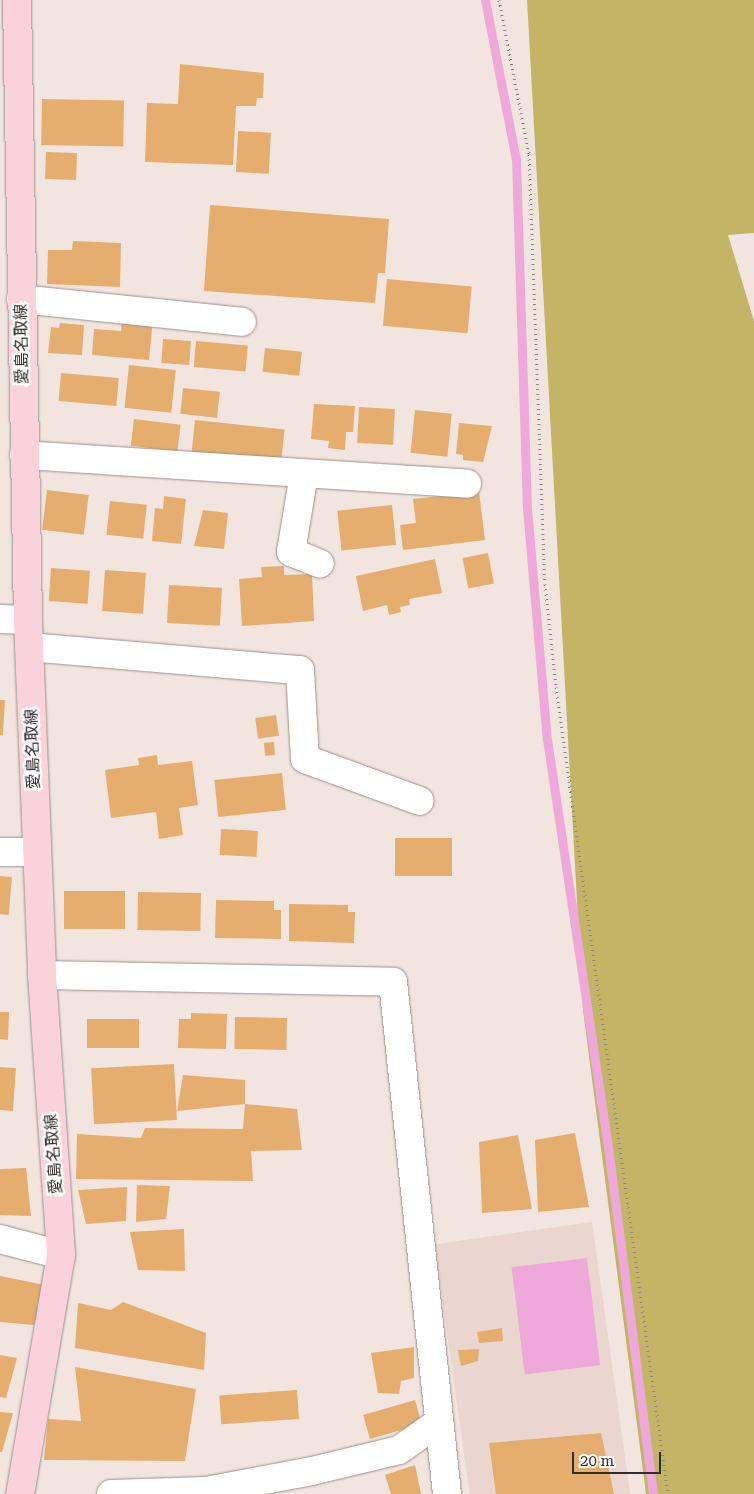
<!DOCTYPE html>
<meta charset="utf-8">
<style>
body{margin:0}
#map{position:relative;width:754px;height:1494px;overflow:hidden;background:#f2e5e0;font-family:"Roboto Serif","Noto Sans JP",serif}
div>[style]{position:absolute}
.built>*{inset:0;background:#ebd6cf;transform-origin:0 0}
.forest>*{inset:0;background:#c4b566}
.water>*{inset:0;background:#eea9da;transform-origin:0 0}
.stream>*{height:9px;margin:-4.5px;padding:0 4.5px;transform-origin:4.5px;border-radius:4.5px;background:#eea9da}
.building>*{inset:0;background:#e5ae6f;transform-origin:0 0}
.path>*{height:3px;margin-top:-1.5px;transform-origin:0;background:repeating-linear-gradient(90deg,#8f8682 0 1px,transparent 0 5px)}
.roads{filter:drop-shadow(0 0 1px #9d918d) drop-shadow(0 0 1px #9d918d)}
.street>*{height:28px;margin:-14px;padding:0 14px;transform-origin:14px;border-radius:14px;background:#fff}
.secondary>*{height:28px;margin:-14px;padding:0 14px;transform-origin:14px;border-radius:14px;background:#fad2db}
span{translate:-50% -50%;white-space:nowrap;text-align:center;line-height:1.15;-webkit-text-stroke:4.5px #fff;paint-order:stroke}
.street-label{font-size:16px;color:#322d2b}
.scale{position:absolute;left:572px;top:1452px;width:89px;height:22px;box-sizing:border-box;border:2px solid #322d2b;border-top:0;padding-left:6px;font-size:15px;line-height:18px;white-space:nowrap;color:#322d2b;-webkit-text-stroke:4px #fff;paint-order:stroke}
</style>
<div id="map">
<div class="built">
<div style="left:592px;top:1222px;width:275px;height:159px;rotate:82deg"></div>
</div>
<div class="forest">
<div style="clip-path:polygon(527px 0,754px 0,754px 233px,728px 235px,754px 321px,754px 1494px,646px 1494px,583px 1010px)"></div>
</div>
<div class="water">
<div style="left:587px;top:1258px;width:108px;height:76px;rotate:83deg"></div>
</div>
<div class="stream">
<div style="left:485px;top:0;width:163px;rotate:79deg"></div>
<div style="left:516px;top:160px;width:348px;rotate:88.2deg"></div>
<div style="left:527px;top:508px;width:232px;rotate:85.1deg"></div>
<div style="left:547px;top:739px;width:404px;rotate:81.5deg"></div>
<div style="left:607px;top:1139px;width:358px;rotate:82.6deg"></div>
</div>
<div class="building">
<div style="clip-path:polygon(180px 64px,264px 73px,263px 98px,257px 98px,256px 106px,236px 106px,233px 165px,145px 162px,147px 103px,178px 104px)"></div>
<div style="left:42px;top:99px;width:82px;height:46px;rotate:1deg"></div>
<div style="left:238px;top:131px;width:33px;height:41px;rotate:3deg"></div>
<div style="left:46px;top:152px;width:31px;height:27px;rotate:2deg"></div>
<div style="clip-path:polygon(210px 205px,389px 219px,385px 273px,378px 273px,375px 303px,204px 291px)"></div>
<div style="clip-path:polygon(73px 241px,121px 243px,120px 287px,47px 284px,48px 250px,72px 250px)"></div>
<div style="left:387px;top:279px;width:85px;height:47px;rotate:5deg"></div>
<div style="clip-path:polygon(122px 317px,153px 319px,149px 360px,92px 355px,94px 329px,121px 331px)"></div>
<div style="clip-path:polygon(60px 323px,84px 325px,82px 355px,48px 353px,51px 327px,59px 328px)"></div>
<div style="left:163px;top:339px;width:28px;height:24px;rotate:4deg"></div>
<div style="left:196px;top:341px;width:52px;height:26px;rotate:5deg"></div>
<div style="left:265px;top:348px;width:37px;height:24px;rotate:6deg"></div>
<div style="left:129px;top:365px;width:47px;height:43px;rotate:6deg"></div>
<div style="left:61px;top:373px;width:58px;height:28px;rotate:5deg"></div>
<div style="left:183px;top:388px;width:37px;height:26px;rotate:6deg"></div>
<div style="clip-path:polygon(314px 404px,355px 406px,353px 432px,346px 432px,345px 450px,328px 448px,329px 441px,311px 439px)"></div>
<div style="left:359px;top:407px;width:36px;height:36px;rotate:3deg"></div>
<div style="left:415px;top:410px;width:37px;height:43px;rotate:6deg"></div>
<div style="left:134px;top:419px;width:47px;height:27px;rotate:7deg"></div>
<div style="left:195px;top:420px;width:90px;height:34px;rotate:6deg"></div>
<div style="clip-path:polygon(459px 423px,492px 426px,483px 462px,463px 460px,463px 455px,456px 454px)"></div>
<div style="left:47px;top:490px;width:42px;height:40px;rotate:7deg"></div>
<div style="clip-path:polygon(479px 492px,485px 540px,403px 550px,400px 525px,416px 523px,413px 499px)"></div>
<div style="clip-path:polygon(164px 496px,186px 499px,181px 544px,152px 541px,155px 508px,163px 509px)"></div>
<div style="left:110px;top:501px;width:37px;height:34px;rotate:6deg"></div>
<div style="left:392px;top:505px;width:40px;height:55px;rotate:84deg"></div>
<div style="clip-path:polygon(203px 510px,228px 513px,224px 549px,194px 546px)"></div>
<div style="left:488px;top:553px;width:31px;height:26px;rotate:79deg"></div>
<div style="clip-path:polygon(435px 559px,442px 593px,409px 599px,410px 605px,400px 607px,401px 612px,389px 615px,387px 605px,363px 611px,356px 576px)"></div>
<div style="clip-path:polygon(284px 566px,284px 575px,312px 574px,314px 621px,242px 626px,239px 579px,262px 577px,261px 567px)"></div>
<div style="left:51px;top:568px;width:39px;height:33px;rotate:4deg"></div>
<div style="left:105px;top:570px;width:41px;height:41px;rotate:4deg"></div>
<div style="left:169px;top:585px;width:53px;height:38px;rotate:3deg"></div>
<div style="clip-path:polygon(0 700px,5px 700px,3px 735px,0 735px)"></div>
<div style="left:276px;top:715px;width:21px;height:21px;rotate:82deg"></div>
<div style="left:274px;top:742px;width:13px;height:10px;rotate:86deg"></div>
<div style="clip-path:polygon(157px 755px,158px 765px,192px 761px,198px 805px,179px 808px,183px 835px,159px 839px,156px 812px,111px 818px,105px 770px,139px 765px,138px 758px)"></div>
<div style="left:282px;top:773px;width:37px;height:68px;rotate:84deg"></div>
<div style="left:221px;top:829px;width:37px;height:26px;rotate:3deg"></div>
<div style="left:452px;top:838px;width:38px;height:57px;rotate:90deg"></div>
<div style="left:0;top:876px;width:12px;height:38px;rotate:5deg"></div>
<div style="left:64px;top:891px;width:61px;height:38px"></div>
<div style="left:138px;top:892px;width:63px;height:38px;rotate:1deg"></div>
<div style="clip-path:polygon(216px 900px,274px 901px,274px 910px,281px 910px,281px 939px,215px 938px)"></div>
<div style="clip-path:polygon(289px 904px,348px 905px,348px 912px,355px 912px,354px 943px,289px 941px)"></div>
<div style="clip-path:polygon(0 1012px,9px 1012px,8px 1040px,0 1039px)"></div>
<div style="clip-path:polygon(191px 1013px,227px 1014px,226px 1049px,178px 1048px,179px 1019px,191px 1019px)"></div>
<div style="left:235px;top:1017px;width:52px;height:32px;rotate:1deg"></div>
<div style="left:139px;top:1019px;width:29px;height:52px;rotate:90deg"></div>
<div style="left:174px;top:1064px;width:56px;height:83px;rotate:87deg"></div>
<div style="left:0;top:1067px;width:16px;height:43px;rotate:4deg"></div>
<div style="clip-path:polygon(183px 1075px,245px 1080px,245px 1104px,297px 1109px,302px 1150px,251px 1151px,253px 1181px,76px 1179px,77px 1134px,141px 1138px,145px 1128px,243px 1129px,245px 1104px,177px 1111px)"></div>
<div style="clip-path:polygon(575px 1133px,589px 1207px,538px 1212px,535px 1140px)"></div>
<div style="clip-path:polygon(518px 1135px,532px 1209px,482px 1213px,479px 1142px)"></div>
<div style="clip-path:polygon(26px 1168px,31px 1216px,0 1215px,0 1169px)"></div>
<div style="clip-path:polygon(137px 1185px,170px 1186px,166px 1219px,136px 1222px)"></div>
<div style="clip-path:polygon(127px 1187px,126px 1221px,86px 1224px,78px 1190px)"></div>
<div style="clip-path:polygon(184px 1229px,185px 1271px,138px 1270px,130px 1232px)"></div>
<div style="clip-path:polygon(0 1276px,45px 1285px,34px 1325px,0 1322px)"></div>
<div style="clip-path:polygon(123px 1302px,206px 1333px,204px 1370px,75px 1348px,78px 1303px,111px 1310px)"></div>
<div style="clip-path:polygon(502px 1328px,503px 1341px,479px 1343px,477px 1332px)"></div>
<div style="clip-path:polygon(414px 1347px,414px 1378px,401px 1381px,399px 1394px,378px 1393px,371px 1353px)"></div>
<div style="clip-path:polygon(479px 1349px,478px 1361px,461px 1366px,458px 1350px)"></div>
<div style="clip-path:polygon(0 1355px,17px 1358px,6px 1398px,0 1397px)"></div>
<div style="clip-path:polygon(75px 1367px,196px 1389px,185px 1461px,44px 1460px,48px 1419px,81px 1421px)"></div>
<div style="left:297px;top:1390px;width:29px;height:78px;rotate:86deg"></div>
<div style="left:415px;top:1400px;width:25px;height:54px;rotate:74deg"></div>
<div style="clip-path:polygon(0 1412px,13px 1413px,2px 1452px,0 1452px)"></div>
<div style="clip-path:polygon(601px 1433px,614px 1494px,496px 1494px,489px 1443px)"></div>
<div style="clip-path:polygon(415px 1465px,421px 1494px,391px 1494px,385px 1475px)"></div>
</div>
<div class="path">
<div style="left:499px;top:0;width:157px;rotate:79deg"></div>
<div style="left:529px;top:154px;width:430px;rotate:87.9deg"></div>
<div style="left:545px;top:584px;width:104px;rotate:83.9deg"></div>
<div style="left:556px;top:687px;width:815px;rotate:82.1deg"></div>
</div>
<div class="roads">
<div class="street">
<div style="left:21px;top:299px;width:222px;rotate:5.9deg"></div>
<div style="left:24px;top:455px;width:444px;rotate:3.7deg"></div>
<div style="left:304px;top:474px;width:79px;rotate:99.5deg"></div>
<div style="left:291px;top:552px;width:31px;rotate:22deg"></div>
<div style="left:0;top:619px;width:28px;rotate:2deg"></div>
<div style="left:29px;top:647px;width:272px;rotate:4.9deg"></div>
<div style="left:300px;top:670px;width:89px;rotate:86.8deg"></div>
<div style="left:305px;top:759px;width:122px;rotate:20.1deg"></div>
<div style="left:0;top:852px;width:37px"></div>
<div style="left:42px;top:975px;width:351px;rotate:1.1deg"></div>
<div style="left:393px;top:982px;width:515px;rotate:83.98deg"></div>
<div style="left:0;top:1239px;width:63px;rotate:14.7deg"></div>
<div style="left:111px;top:1494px;width:95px;rotate:-1.8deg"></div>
<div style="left:206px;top:1491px;width:108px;rotate:-10.7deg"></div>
<div style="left:312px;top:1471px;width:89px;rotate:-13.6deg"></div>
<div style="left:399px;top:1450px;width:49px;rotate:-35deg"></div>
</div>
<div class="secondary">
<div style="left:17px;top:0;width:620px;rotate:88.98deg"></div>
<div style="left:28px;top:620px;width:355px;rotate:87.7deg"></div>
<div style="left:42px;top:975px;width:281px;rotate:86.1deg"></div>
<div style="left:61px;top:1255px;width:242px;rotate:99.7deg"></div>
</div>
</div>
<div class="street-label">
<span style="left:22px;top:344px;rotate:-91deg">愛島名取線</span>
<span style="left:33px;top:749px;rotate:-92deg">愛島名取線</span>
<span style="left:54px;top:1154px;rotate:-94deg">愛島名取線</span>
</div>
<div class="scale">20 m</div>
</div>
